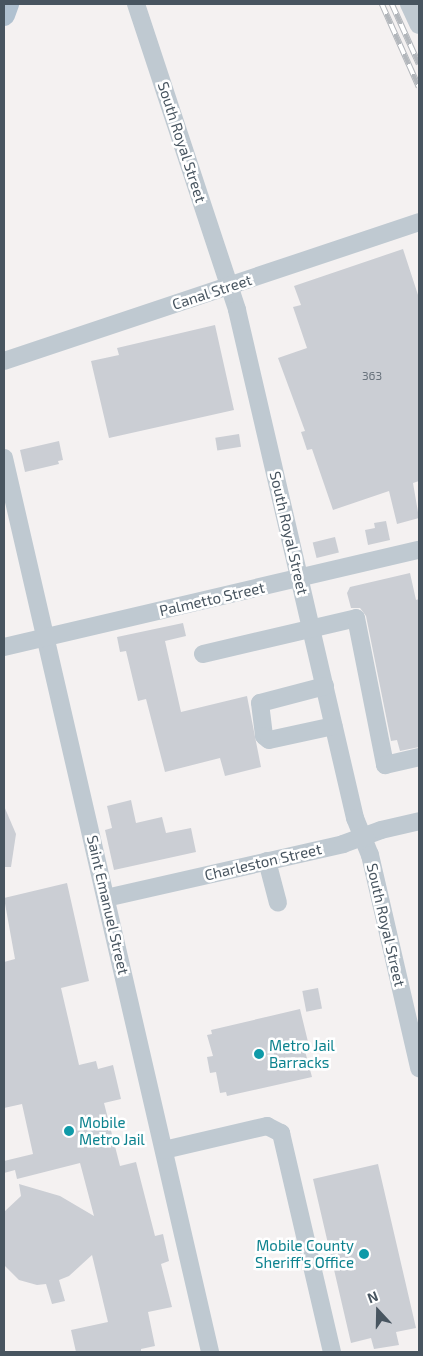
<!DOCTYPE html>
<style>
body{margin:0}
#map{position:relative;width:423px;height:1356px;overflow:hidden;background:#f4f1f1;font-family:"Exo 2",sans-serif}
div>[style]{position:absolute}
.building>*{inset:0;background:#cbced4;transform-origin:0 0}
.minor>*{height:18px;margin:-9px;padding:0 9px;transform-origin:9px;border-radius:9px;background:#bfc9d1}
.major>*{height:22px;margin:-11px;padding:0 11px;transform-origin:11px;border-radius:11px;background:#b0c1d0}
.rail>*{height:5.5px;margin-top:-2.75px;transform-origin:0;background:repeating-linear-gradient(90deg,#fff 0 11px,#b3b7bc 0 22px);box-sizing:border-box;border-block:1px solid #b3b7bc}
.dots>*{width:14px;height:14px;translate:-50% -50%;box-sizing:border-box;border:2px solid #fff;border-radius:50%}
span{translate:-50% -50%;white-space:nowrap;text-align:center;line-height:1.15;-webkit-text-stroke:5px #fff;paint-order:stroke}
.number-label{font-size:12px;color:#69737d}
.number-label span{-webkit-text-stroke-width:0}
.street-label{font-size:15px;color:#485560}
.culture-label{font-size:15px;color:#0d838f}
.left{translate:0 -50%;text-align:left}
.right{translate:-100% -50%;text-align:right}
.frame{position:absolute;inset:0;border:5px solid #485560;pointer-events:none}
.north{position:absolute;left:353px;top:1286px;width:50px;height:50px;-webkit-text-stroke:4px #fff;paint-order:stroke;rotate:339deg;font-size:14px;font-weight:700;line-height:20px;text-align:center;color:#485560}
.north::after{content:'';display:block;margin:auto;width:18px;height:22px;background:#485560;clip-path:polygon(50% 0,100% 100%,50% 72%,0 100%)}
</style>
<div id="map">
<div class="building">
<div style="clip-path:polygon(403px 249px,419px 298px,419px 481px,413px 483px,419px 518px,397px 524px,389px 491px,333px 510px,312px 449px,307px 450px,301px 432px,305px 431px,278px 358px,307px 348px,293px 307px,301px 305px,294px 286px)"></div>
<div style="clip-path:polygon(215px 325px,234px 410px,109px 438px,91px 361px,119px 355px,117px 348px)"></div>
<div style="left:239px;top:434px;width:13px;height:24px;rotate:81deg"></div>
<div style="clip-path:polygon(59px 441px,63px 460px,58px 461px,59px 464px,25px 472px,20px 450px)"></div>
<div style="clip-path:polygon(386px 521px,390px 540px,368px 545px,365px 530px,375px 528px,374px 523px)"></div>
<div style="left:335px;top:537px;width:16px;height:23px;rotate:76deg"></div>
<div style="clip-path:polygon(410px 573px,416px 600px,419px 599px,419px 747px,400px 751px,397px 740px,391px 741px,366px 616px,360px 608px,351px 608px,347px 593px,350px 587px)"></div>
<div style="clip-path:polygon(183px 623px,186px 636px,165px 641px,181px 712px,247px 696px,261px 767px,225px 776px,220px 758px,165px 772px,146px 699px,138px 701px,126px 651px,120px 652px,117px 637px)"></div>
<div style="clip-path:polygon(131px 800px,136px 823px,162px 817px,166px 833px,191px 828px,196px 852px,114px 870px,105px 830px,112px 828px,107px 806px)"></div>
<div style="clip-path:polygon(4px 806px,16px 834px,11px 867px,4px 867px)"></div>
<div style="clip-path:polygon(67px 883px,89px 981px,61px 988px,79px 1065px,96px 1061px,98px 1069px,113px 1065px,121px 1099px,104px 1103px,120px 1166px,136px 1162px,155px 1236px,163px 1234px,169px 1261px,161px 1264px,172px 1307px,148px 1312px,155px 1346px,141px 1349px,141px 1352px,76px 1352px,71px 1330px,108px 1322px,92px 1255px,69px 1276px,59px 1280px,65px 1301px,52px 1304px,46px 1284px,37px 1285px,19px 1280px,4px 1265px,4px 1212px,21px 1196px,19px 1184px,60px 1196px,94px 1216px,80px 1163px,17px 1179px,15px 1170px,4px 1173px,4px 1161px,33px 1154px,22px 1104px,4px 1108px,4px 962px,15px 959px,4px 898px)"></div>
<div style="left:318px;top:988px;width:21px;height:16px;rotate:79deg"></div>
<div style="clip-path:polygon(300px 1009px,310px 1050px,305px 1051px,312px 1077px,227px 1096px,226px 1092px,220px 1093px,216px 1072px,210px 1073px,207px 1057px,213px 1056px,207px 1035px,212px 1034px,211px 1030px)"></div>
<div style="clip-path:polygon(378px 1164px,416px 1328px,396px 1332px,399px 1345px,374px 1349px,371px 1338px,351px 1343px,313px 1179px)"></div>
</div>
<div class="minor">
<div style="left:136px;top:4px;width:322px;rotate:71.7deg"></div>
<div style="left:237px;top:310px;width:522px;rotate:76.92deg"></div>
<div style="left:355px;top:818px;width:40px;rotate:68deg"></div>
<div style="left:370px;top:855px;width:219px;rotate:77deg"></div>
<div style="left:409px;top:4px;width:23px;rotate:65deg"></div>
<div style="left:4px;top:361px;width:438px;rotate:-18.5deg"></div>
<div style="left:4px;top:458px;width:917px;rotate:77.02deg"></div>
<div style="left:4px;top:647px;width:426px;rotate:-13.2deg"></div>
<div style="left:203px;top:654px;width:157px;rotate:-13.2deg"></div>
<div style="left:356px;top:618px;width:150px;rotate:78.8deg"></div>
<div style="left:385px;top:765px;width:35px;rotate:-13deg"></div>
<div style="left:325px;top:686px;width:67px;rotate:165.3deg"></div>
<div style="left:260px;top:703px;width:33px;rotate:83deg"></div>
<div style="left:264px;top:736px;width:6px;rotate:39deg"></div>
<div style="left:269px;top:740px;width:66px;rotate:-12.2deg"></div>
<div style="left:267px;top:861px;width:43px;rotate:75.3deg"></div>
<div style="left:106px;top:898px;width:243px;rotate:-12.8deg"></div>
<div style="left:343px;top:844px;width:40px;rotate:-20.2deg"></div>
<div style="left:381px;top:830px;width:39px;rotate:-13deg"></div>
<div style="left:164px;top:1150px;width:106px;rotate:-13.1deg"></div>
<div style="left:267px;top:1126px;width:16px;rotate:27deg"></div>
<div style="left:281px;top:1133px;width:225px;rotate:76.9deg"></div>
</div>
<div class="major">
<div style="left:4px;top:15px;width:12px;rotate:-70deg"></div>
</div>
<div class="rail">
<div style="left:382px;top:4px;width:91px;rotate:66deg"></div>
<div style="left:392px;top:4px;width:66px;rotate:65.8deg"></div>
</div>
<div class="dots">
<div style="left:259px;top:1054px;background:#0f9aa8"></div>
<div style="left:69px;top:1131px;background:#0f9aa8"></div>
<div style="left:364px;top:1254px;background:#0f9aa8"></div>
</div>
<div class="number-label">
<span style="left:372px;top:376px">363</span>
</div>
<div class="street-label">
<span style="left:182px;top:142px;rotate:72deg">South Royal Street</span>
<span style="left:212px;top:292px;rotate:-18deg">Canal Street</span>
<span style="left:289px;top:533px;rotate:77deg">South Royal Street</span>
<span style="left:212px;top:599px;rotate:-13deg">Palmetto Street</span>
<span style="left:263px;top:862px;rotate:-13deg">Charleston Street</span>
<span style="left:108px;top:905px;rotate:77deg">Saint Emanuel Street</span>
<span style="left:386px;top:925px;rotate:77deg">South Royal Street</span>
</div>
<div class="culture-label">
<span class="left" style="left:269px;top:1054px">Metro Jail<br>Barracks</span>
<span class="left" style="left:79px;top:1131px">Mobile<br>Metro Jail</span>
<span class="right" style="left:354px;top:1254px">Mobile County<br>Sheriff's Office</span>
</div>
<div class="frame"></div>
<div class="north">N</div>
</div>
